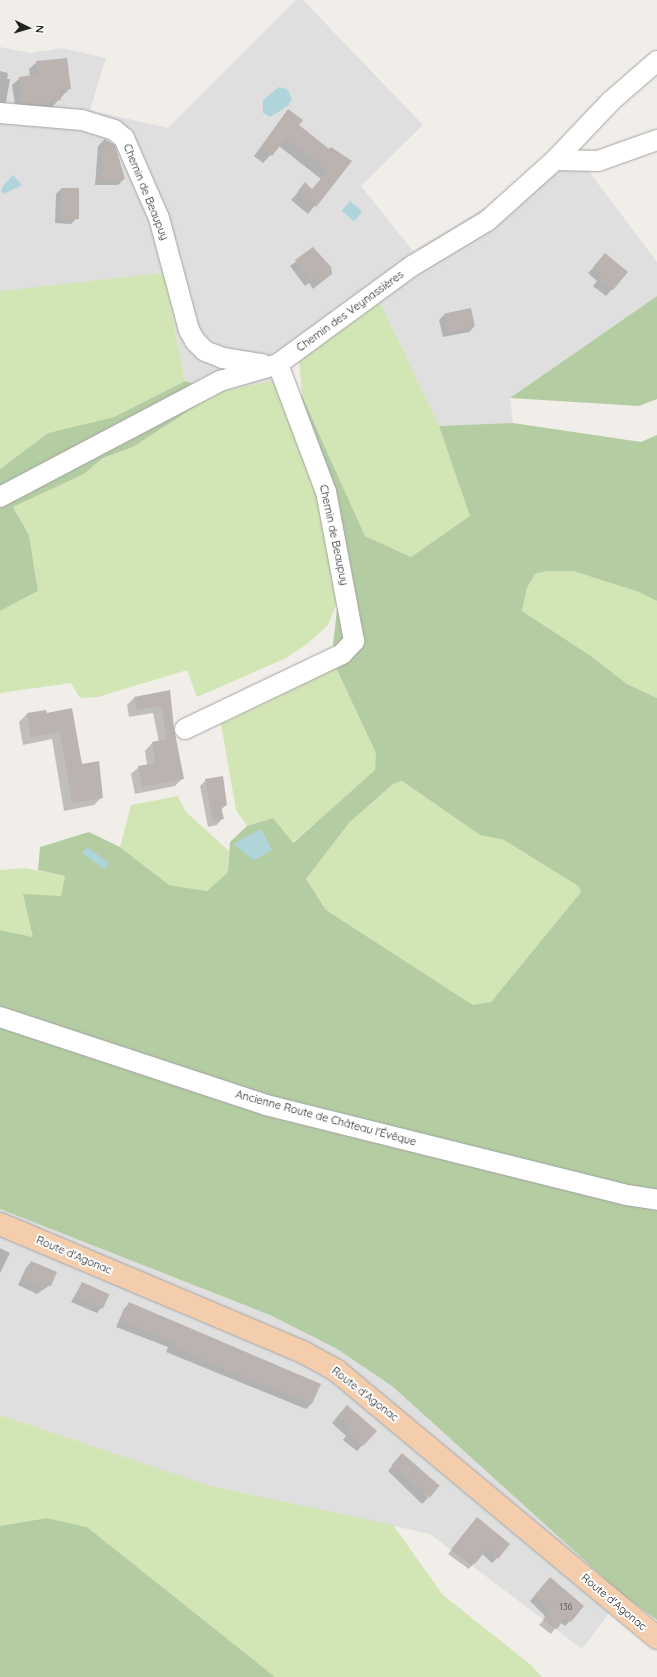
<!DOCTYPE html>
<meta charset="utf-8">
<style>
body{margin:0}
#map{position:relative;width:657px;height:1677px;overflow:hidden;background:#f1eeea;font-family:Quicksand,sans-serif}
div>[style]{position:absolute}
.residential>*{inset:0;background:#e0dfdf}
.grass>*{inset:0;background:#d2e6b5}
.forest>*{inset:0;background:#b3cca2}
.water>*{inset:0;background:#afd5da;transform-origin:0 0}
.shadow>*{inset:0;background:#0003}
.building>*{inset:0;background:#bab3af;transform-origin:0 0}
.roads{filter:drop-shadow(0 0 1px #a3a3a3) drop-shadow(0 0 1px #a3a3a3)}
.minor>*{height:20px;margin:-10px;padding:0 10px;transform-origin:10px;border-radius:10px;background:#fff}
.major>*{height:22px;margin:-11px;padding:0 11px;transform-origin:11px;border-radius:11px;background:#f4ceac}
span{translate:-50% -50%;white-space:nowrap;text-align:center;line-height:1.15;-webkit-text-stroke:4px #fff;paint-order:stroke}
.number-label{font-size:9px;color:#484645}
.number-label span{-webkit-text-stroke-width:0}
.street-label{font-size:11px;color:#222}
.north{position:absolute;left:8px;top:8px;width:40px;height:40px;-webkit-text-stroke:3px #fff;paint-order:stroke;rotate:95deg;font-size:11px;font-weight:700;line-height:16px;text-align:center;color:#222}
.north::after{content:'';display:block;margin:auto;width:14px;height:18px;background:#222;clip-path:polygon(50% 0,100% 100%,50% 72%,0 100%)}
</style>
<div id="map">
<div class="residential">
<div style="clip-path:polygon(296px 0,303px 0,423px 125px,361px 186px,413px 251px,486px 207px,566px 141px,657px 262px,657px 296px,510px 398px,513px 423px,439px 426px,380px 302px,299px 360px,279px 380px,219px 391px,185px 381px,165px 277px,0 293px,0 47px,31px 53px,62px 48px,106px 58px,90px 110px,168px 128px)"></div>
<div style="clip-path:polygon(0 1209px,270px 1315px,337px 1349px,392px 1386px,623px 1595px,582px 1649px,430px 1534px,211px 1486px,0 1415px)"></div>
</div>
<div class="grass">
<div style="clip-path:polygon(164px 273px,185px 381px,114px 417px,48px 433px,0 469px,0 291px)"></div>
<div style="clip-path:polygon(380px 302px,439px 426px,471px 516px,411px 557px,365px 536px,302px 396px,299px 360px)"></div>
<div style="clip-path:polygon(279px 380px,337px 557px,338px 600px,328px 625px,307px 644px,286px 658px,197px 697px,187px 670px,98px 697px,80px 698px,71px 683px,0 693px,0 611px,38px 591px,29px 535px,13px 507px,84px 474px,103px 458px,133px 447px,219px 391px)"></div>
<div style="clip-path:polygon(545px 571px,573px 571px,639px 592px,657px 601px,657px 698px,627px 684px,591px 656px,522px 611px,527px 588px,535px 574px)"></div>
<div style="clip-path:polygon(336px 668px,376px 753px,376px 770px,292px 843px,273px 818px,247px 826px,236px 810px,221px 724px)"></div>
<div style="clip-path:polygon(402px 781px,480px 835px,504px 840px,578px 886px,581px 892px,491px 1002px,473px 1005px,326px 910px,306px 879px,349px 823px,393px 784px)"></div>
<div style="clip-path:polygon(178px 796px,186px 812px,229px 851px,228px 872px,207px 891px,169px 885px,120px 847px,131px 805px)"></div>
<div style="clip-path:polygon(25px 868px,65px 876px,61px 896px,33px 937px,0 930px,0 870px)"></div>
<div style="clip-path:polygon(0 1415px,211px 1486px,393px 1525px,443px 1595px,531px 1665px,542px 1677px,275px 1677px,87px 1527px,47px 1518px,0 1526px)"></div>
</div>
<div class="forest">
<div style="clip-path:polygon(657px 296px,657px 399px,639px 406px,510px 398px)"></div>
<div style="clip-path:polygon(evenodd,279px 380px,302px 396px,365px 536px,411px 557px,470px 516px,439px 426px,513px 423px,641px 442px,657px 435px,657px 601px,639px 592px,573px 571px,546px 571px,535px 574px,527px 588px,522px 611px,591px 656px,627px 684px,657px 698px,657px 1620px,623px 1595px,392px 1386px,337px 1349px,270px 1315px,0 1209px,0 930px,33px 937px,23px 894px,61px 896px,65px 876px,38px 870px,40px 847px,89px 832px,120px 847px,169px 885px,207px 891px,228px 872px,230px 842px,247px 826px,273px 818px,293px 843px,375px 770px,376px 753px,336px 668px,333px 645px,338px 600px,337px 557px,279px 380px,402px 781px,480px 835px,504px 840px,578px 886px,581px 892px,491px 1002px,473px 1005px,326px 910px,306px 879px,349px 823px,393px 784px,402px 781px)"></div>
<div style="clip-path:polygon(185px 381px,219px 391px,133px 447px,103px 458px,84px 474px,13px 507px,29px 535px,38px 591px,0 611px,0 469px,48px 433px,114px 417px)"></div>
<div style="clip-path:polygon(47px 1518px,87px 1527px,275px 1677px,0 1677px,0 1526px)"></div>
</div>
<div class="water">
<div style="clip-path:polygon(279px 87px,287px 89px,292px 99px,288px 106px,270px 117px,263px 113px,263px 100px)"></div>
<div style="clip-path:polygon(13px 175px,22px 185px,4px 194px,1px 191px,3px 186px)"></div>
<div style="left:350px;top:201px;width:16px;height:13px;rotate:40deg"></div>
<div style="clip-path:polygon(261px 829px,272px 850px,254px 860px,233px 844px)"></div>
<div style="left:87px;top:847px;width:27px;height:8px;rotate:36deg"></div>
</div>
<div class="shadow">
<div style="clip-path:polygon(37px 62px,70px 88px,52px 107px,29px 112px,16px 111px,12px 85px,20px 78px,30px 76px,29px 69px)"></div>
<div style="clip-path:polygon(0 71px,8px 73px,7px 79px,10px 79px,6px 102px,0 108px)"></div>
<div style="clip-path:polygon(288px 110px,298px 125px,329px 150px,350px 161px,308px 214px,291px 200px,305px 184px,312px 190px,321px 179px,279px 146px,263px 163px,254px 156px)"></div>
<div style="clip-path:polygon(104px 140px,124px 179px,118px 185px,95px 185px,98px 146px)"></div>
<div style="clip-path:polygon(61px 189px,76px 219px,71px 224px,55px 223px,56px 194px)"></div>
<div style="clip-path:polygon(312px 249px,330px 268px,331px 274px,313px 289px,309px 283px,305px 286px,290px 266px)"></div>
<div style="clip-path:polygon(600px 261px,627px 272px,606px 296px,593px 286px,597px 281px,588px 273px)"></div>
<div style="clip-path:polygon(445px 314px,474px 327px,469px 332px,443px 337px,439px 320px)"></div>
<div style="clip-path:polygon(169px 691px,173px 729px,183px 778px,175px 786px,135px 794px,131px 774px,139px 767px,147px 765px,145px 751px,152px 743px,159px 742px,153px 713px,129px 717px,127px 705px,134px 698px)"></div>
<div style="clip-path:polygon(71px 710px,81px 765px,99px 762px,102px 797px,94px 805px,64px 811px,52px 739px,23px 745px,19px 722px,27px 714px,46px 711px,46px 714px)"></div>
<div style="clip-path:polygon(206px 780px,226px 805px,221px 810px,222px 819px,217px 825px,208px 827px,200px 786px)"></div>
<div style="clip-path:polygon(0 1248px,10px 1253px,0 1273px)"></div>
<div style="clip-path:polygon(31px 1262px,50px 1285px,37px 1294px,18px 1285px,26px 1268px)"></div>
<div style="clip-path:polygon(82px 1283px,102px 1307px,97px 1313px,71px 1302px)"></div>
<div style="clip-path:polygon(129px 1303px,312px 1403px,306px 1409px,166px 1352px,168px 1347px,116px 1327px,124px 1309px)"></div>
<div style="clip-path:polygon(341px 1412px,375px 1431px,357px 1451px,343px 1440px,346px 1436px,332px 1423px)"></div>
<div style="clip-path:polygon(397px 1460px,428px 1498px,422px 1504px,388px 1471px)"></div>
<div style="clip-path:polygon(477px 1518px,497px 1558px,492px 1563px,482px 1554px,469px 1569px,448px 1554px)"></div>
<div style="clip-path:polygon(545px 1583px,570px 1621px,565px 1626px,560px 1622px,551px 1634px,539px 1625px,546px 1617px,530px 1601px)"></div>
</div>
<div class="building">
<div style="clip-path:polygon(67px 58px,71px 89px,60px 90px,61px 100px,37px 105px,23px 103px,19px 77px,38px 74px,36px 61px)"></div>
<div style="clip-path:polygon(288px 109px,303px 120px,299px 125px,329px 149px,331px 147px,352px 161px,316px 207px,298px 191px,305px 182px,312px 189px,328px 171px,286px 138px,272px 156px,261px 147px)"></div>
<div style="clip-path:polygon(104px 139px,115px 145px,125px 179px,100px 180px)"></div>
<div style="left:61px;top:188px;width:18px;height:31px"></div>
<div style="clip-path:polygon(313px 247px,331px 267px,332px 274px,319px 284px,315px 279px,311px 281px,295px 260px)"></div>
<div style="clip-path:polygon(605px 253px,628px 272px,613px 290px,598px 280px,602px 274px,593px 267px)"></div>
<div style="left:471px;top:308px;width:19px;height:27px;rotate:78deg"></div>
<div style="clip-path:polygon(170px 690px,174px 728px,184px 779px,142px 787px,138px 766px,155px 763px,152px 742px,167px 739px,161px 706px,137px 710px,134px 697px)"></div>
<div style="clip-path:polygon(72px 708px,82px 764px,99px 761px,103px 798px,72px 803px,60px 732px,31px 737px,27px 713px,46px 710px,47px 713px)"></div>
<div style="clip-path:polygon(223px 776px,227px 805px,221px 807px,224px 819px,213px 822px,205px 779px)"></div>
<div style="clip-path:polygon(31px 1261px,57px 1272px,51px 1286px,45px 1283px,43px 1289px,23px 1280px)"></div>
<div style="left:82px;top:1282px;width:30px;height:16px;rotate:24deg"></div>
<div style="clip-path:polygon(129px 1302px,321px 1384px,312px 1404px,224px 1369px,172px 1346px,173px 1342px,121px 1321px)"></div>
<div style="clip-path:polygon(347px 1405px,377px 1431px,363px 1446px,348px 1434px,351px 1430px,337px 1417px)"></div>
<div style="left:402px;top:1453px;width:50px;height:16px;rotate:41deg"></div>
<div style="clip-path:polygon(477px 1517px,510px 1544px,498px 1559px,487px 1549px,475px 1564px,464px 1556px,463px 1558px,452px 1548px)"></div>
<div style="clip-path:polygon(550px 1577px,584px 1606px,571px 1622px,566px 1617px,557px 1629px,543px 1619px,550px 1611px,535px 1595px)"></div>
</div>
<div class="roads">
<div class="minor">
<div style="left:0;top:113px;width:82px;rotate:4.9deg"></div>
<div style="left:82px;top:120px;width:34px;rotate:17deg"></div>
<div style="left:114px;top:130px;width:13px;rotate:39deg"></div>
<div style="left:124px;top:138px;width:87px;rotate:66.4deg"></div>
<div style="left:159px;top:218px;width:116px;rotate:75deg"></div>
<div style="left:189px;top:330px;width:13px;rotate:61deg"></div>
<div style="left:195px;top:341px;width:14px;rotate:45deg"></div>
<div style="left:205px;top:351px;width:19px;rotate:21deg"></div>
<div style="left:223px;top:358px;width:39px;rotate:9deg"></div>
<div style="left:262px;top:364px;width:4px;rotate:63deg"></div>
<div style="left:555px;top:160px;width:43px;rotate:1.3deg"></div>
<div style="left:598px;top:161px;width:63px;rotate:-19.6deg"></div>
<div style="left:0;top:497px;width:249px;rotate:-27.8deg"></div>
<div style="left:220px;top:381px;width:60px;rotate:-16.3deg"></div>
<div style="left:278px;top:364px;width:166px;rotate:-36.2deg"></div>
<div style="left:412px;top:266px;width:87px;rotate:-31deg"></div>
<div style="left:487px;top:221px;width:91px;rotate:-41.9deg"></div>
<div style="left:555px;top:160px;width:81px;rotate:-46.5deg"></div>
<div style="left:611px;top:101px;width:61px;rotate:-41deg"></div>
<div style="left:185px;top:729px;width:174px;rotate:-25.5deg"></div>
<div style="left:342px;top:654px;width:18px;rotate:-47deg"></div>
<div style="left:354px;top:641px;width:152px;rotate:-100.6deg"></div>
<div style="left:326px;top:492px;width:137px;rotate:-110.6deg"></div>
<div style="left:0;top:1017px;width:280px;rotate:18.3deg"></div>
<div style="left:266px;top:1105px;width:372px;rotate:14deg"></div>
<div style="left:627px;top:1195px;width:30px;rotate:9deg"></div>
</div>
<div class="major">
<div style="left:0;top:1224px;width:329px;rotate:22.9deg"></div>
<div style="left:303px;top:1352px;width:39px;rotate:29deg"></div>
<div style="left:337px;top:1371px;width:417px;rotate:39.8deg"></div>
</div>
</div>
<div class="number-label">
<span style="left:566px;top:1607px">136</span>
</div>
<div class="street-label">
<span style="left:146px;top:192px;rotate:68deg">Chemin de Beaupuy</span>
<span style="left:350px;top:311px;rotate:-36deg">Chemin des Veynassières</span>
<span style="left:334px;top:535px;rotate:78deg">Chemin de Beaupuy</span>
<span style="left:326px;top:1118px;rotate:15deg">Ancienne Route de Château l'Évêque</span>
<span style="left:74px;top:1255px;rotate:23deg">Route d'Agonac</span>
<span style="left:365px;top:1394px;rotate:38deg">Route d'Agonac</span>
<span style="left:614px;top:1602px;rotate:40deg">Route d'Agonac</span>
</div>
<div class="north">N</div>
</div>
